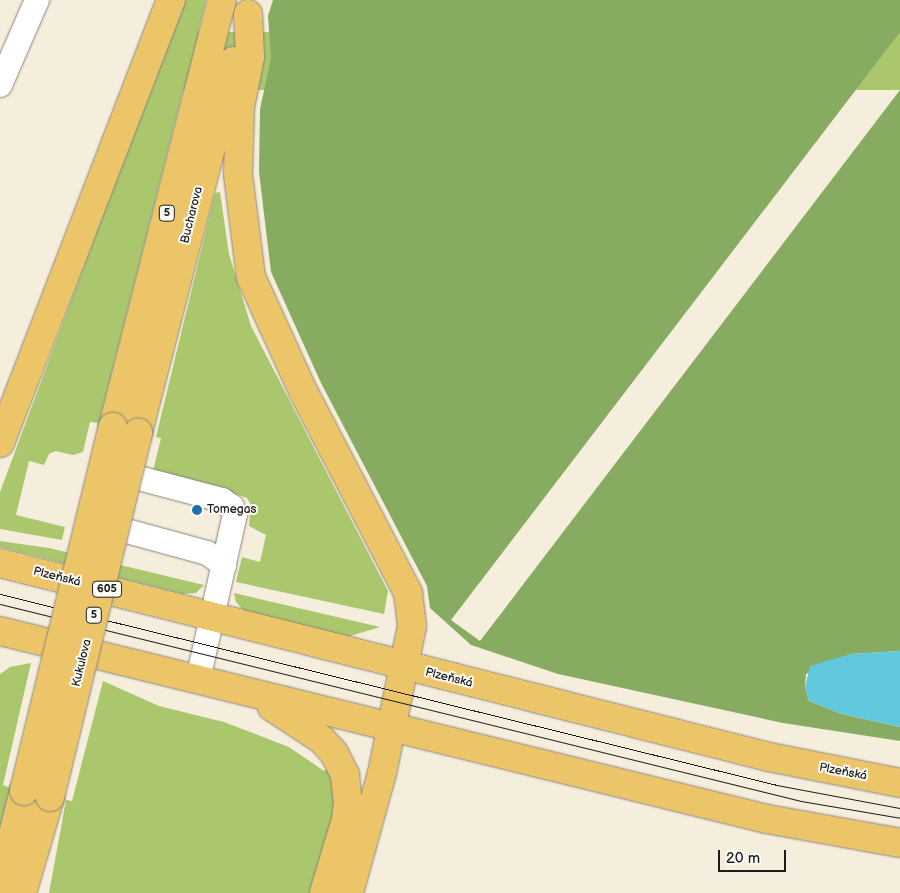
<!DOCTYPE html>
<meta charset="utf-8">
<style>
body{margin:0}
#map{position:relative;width:900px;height:893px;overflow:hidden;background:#f6eedc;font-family:"Balsamiq Sans",sans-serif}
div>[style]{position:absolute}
.green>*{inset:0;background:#aac76e;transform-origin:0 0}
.forest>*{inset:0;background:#87ac61}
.water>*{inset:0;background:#61c8de}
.roads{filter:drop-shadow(0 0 1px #89857c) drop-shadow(0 0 1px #89857c)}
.minor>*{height:24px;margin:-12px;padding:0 12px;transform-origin:12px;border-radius:12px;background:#fff}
.major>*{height:28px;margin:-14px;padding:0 14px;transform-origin:14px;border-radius:14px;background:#edc569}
.tram>*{height:1px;margin:-0.5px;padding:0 0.5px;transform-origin:0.5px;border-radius:0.5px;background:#1c1c1c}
.bridges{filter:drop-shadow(0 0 1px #89857c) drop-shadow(0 0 1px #89857c)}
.major-bridge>*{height:28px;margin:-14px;padding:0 14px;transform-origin:14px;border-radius:14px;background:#edc569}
.dots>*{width:14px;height:14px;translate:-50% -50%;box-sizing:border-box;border:2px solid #fdfcf7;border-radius:50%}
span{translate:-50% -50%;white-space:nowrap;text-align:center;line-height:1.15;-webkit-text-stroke:4px #fdfcf7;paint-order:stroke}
.shield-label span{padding:1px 4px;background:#fdfcf7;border:1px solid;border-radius:4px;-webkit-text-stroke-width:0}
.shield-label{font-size:11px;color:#1c1c1c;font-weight:700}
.street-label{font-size:12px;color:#1c1c1c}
.poi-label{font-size:12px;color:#1c1c1c}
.left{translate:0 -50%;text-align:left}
.scale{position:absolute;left:718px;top:850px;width:68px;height:22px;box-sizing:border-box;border:2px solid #1c1c1c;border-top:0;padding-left:6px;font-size:15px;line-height:18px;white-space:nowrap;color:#1c1c1c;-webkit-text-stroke:4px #fdfcf7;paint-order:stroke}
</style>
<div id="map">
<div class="green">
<div style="clip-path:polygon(183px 0,206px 0,99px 423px,90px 422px,83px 452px,73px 455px,55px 451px,49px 454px,44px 465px,29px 461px,16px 515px,65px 527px,62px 540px,0 529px,0 492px)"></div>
<div style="left:900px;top:32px;width:58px;height:741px;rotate:90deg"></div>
<div style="clip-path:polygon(220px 192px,229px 254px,251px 326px,388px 591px,384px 614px,236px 582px,242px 557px,260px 562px,266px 535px,249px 526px,251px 505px,247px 498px,182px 477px,153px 471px,161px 438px,156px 437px,215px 193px)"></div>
<div style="clip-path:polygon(0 541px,49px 548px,204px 585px,196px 593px,183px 594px,0 547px)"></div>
<div style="clip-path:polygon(234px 593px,380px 627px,347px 637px,244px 611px,236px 602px)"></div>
<div style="clip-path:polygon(31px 663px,3px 785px,10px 788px,0 828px,0 674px,10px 667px)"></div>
<div style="clip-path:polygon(103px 681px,159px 706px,224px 722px,289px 747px,324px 771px,332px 766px,338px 796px,329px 841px,312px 893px,49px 893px,66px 800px,72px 801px)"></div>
</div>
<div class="forest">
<div style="clip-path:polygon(273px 0,900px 0,900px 32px,451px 620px,480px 641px,900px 90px,900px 651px,851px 654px,806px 674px,805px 687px,809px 701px,842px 714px,900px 727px,900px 741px,783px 723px,558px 674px,471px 645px,430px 608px,427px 586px,321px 383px,271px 272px,259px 172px,260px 109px,271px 58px,268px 16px)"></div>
</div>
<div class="water">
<div style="clip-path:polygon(900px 651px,900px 727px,842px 714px,809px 701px,805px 687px,810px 666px,851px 654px)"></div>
</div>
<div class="roads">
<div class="minor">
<div style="left:0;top:85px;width:93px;rotate:-66.5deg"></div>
<div style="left:114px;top:477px;width:5px;rotate:-68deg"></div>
<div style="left:116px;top:472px;width:110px;rotate:14.8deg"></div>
<div style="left:222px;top:500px;width:12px;rotate:35deg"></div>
<div style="left:232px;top:507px;width:8px;rotate:67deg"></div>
<div style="left:235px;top:514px;width:169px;rotate:102.6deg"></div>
<div style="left:101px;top:524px;width:110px;rotate:15.3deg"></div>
<div style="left:207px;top:553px;width:21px;rotate:35deg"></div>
</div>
<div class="major">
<div style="left:248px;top:14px;width:43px;rotate:87.3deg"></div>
<div style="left:250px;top:57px;width:51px;rotate:101.3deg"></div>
<div style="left:240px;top:107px;width:67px;rotate:91.7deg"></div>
<div style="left:238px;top:174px;width:104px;rotate:82.8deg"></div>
<div style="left:251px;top:277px;width:125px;rotate:65.5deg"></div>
<div style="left:303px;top:391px;width:228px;rotate:62.5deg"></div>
<div style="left:408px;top:593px;width:33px;rotate:83deg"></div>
<div style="left:412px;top:626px;width:150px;rotate:101.5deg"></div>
<div style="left:382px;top:773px;width:124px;rotate:105.4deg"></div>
<div style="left:113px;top:427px;width:441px;rotate:-75.7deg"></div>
<div style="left:138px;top:432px;width:383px;rotate:-75.6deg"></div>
<div style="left:0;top:443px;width:475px;rotate:-68.9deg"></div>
<div style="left:0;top:563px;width:793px;rotate:14.16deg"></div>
<div style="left:769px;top:757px;width:134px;rotate:11.2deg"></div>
<div style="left:0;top:631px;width:790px;rotate:13.77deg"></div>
<div style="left:767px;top:819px;width:135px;rotate:10.2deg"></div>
<div style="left:272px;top:707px;width:59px;rotate:33.1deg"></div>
<div style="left:321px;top:739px;width:19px;rotate:47deg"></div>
<div style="left:334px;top:753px;width:25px;rotate:63deg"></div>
<div style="left:345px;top:775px;width:28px;rotate:84deg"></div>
<div style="left:348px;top:803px;width:17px;rotate:97deg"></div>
<div style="left:346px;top:820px;width:76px;rotate:106.8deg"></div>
<div style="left:0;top:887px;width:99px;rotate:-76deg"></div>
<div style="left:22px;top:893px;width:100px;rotate:-73.7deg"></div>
</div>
</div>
<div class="tram">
<div style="left:0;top:594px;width:800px;rotate:13.81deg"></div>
<div style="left:777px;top:785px;width:125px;rotate:10.6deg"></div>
<div style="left:0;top:604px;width:825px;rotate:13.82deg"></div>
<div style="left:801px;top:801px;width:100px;rotate:9.7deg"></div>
</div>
<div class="bridges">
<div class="major-bridge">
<div style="left:24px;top:791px;width:375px;rotate:-76.3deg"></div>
<div style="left:50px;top:797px;width:375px;rotate:-76.4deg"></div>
</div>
</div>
<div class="dots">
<div style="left:197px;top:510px;background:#1f6fb2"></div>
</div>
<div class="shield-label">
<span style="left:167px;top:213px">5</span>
<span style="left:107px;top:589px">605</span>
<span style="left:94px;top:615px">5</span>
</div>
<div class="street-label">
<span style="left:192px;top:215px;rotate:-76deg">Bucharova</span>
<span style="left:57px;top:577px;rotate:14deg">Plzeňská</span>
<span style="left:82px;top:663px;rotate:-76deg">Kukulova</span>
<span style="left:449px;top:678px;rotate:14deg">Plzeňská</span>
<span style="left:843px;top:772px;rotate:11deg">Plzeňská</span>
</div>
<div class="poi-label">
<span class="left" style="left:207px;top:510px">Tomegas</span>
</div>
<div class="scale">20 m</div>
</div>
